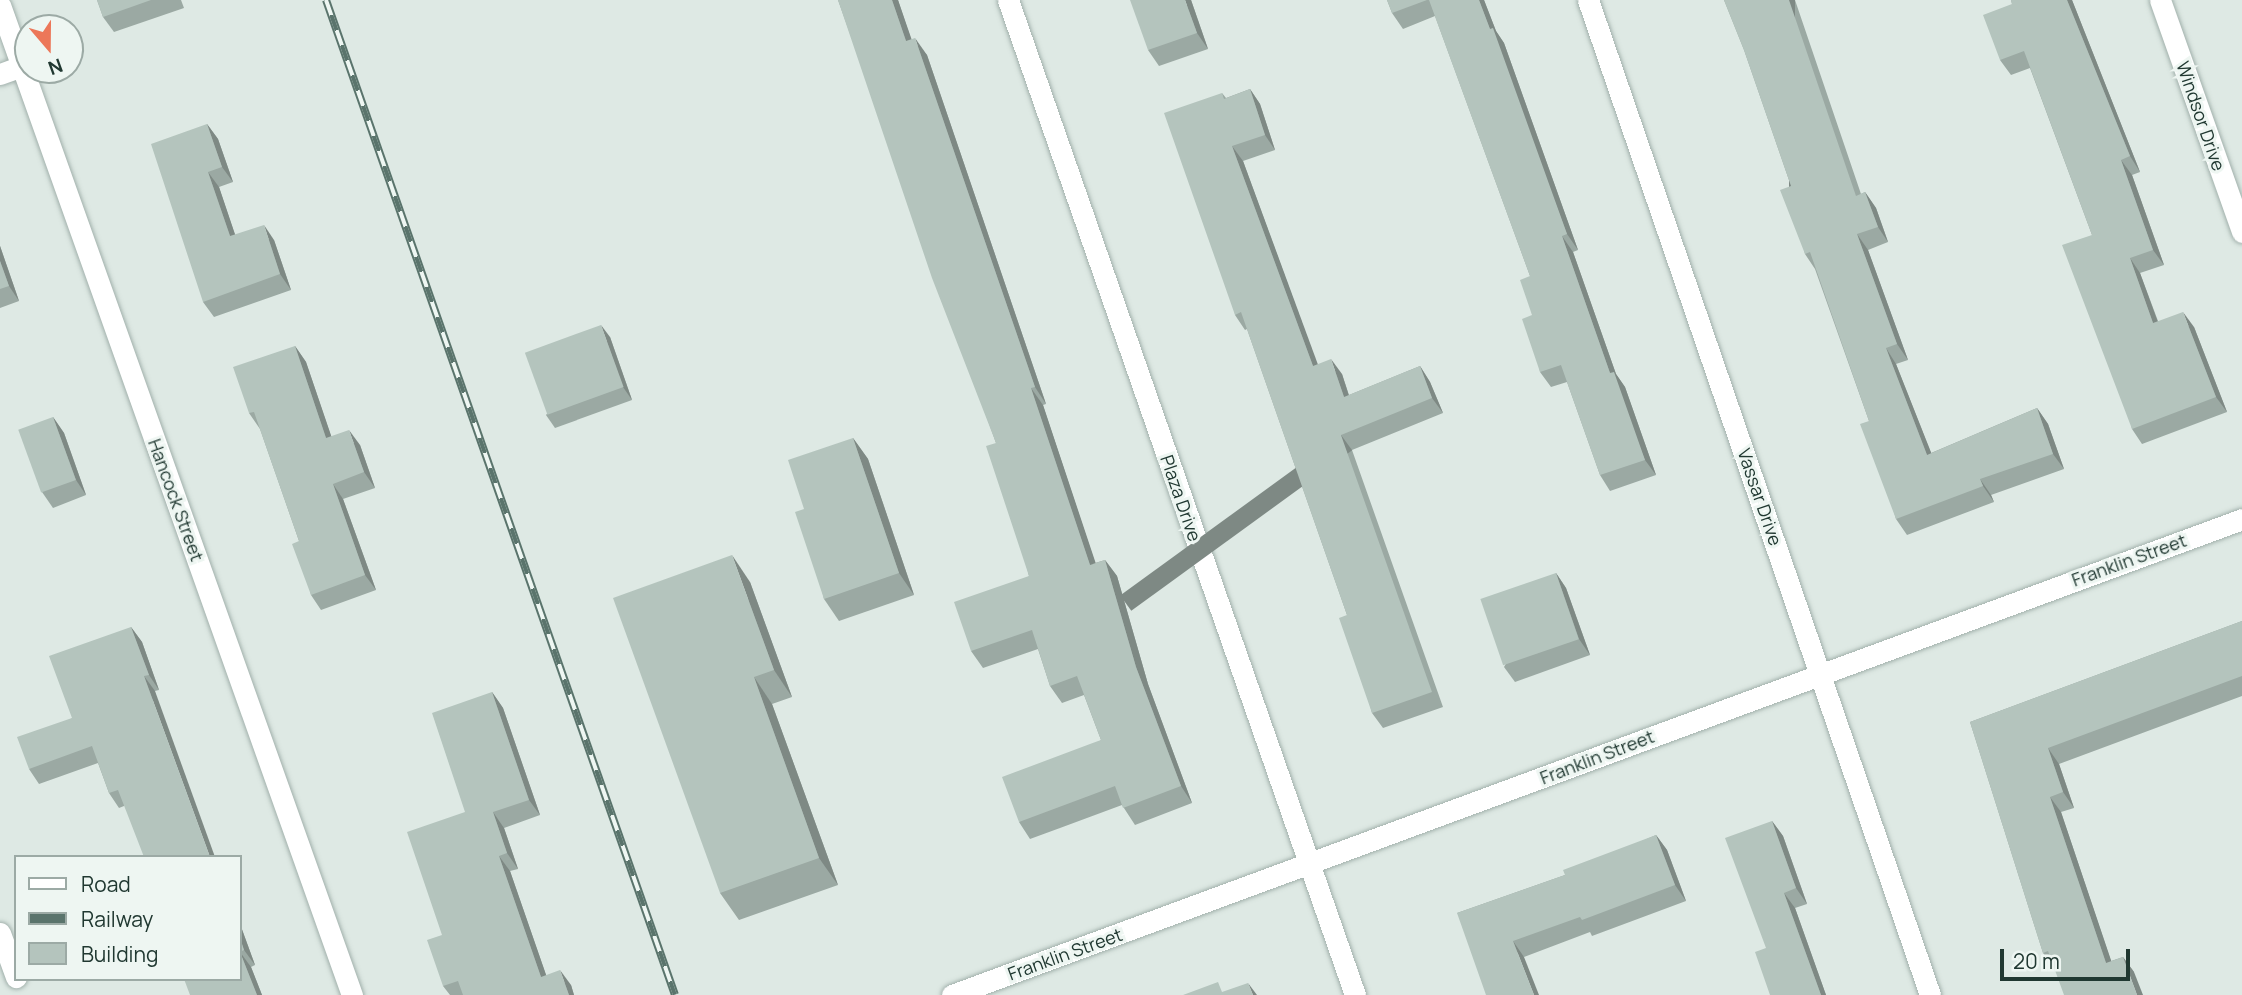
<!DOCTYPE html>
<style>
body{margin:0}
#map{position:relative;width:2242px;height:995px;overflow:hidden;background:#dee9e4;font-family:Manrope,sans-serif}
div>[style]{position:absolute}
.roads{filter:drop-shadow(0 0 2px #a1b0ab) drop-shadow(0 0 2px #a1b0ab)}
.service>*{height:21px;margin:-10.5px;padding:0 10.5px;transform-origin:10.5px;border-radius:10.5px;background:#fff}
.minor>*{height:21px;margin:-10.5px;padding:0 10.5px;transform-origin:10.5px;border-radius:10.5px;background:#fff}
.rail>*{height:8px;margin-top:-4px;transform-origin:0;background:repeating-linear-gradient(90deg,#eef6f2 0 16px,#5a746c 0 32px);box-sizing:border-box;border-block:2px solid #5a746c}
.wall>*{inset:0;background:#9ba9a3}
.shaded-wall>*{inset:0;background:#7e8984;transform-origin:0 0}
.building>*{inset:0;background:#b4c4bd;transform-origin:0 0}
span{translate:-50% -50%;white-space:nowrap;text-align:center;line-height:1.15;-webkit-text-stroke:6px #eef6f2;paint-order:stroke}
.street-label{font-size:18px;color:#203831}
.legend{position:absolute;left:14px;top:855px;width:228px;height:126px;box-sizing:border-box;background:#eef6f2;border:2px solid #9caaa5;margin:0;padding:9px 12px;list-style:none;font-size:21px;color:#203831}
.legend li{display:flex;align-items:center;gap:14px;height:35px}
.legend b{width:35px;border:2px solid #9caaa5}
.north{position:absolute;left:14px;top:14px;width:70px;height:70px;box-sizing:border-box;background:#eef6f2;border:2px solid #9caaa5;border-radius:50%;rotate:160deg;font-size:19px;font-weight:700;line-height:28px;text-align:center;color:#203831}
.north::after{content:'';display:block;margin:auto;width:24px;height:32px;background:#ec7759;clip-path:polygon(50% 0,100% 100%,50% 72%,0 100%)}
.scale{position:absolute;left:2000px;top:949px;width:130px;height:32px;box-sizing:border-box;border:4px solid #203831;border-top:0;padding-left:9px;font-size:21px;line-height:24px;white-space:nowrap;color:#203831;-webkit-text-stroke:5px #eef6f2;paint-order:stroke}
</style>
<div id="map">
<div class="roads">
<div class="service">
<div style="left:0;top:933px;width:47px;rotate:70deg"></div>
</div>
<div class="minor">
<div style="left:1008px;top:0;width:1054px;rotate:70.77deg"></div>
<div style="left:1588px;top:0;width:1052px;rotate:71.03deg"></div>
<div style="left:2160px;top:0;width:246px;rotate:70.5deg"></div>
<div style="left:0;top:5px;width:1051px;rotate:70.43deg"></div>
<div style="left:0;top:74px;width:23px;rotate:-20deg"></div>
<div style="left:952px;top:995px;width:1375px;rotate:-20.25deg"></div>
</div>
</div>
<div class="rail">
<div style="left:326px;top:0;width:1054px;rotate:70.67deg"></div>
</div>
<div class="wall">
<div style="clip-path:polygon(97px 0,181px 0,184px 8px,114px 32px,103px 17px)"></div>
<div style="clip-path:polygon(838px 0,898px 0,911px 39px,927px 55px,1046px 404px,1043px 405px,1095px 563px,1105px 560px,1117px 576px,1148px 684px,1192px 803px,1135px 825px,1122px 805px,1030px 839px,1019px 822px,1101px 740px,1084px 695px,1062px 703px,1050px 686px,1038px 649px,983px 668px,971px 651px,1029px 576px,996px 443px)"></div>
<div style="clip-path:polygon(1191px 0,1208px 49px,1159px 66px,1148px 50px)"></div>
<div style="clip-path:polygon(1387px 0,1484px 0,1496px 31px,1504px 43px,1578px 250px,1573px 252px,1616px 374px,1625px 387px,1656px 475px,1610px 491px,1600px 475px,1567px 382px,1551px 387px,1540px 372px,1532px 315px,1530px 276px,1435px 16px,1403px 29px,1392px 13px)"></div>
<div style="clip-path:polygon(1724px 0,1795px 0,1861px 194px,1865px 192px,1876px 208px,1888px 242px,1868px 250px,1908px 360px,1896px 364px,1931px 453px,2037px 408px,2048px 424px,2064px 469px,1991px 495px,1994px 502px,1907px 535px,1896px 519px,1869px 421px,1815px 269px,1805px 254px,1791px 186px,1744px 50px)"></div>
<div style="clip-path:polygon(2011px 0,2072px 0,2140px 172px,2132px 175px,2164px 265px,2140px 273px,2158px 321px,2194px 327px,2227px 412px,2142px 444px,2132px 429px,2092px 235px,2030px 68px,2011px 75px,2000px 60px,2012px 4px)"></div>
<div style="clip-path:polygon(1250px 89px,1260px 104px,1275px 150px,1243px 161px,1317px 364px,1342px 374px,1349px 395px,1420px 366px,1430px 382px,1443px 413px,1352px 450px,1443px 707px,1383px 728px,1372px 713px,1347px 615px,1247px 329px,1245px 330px,1235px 315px,1222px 93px,1226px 98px)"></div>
<div style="clip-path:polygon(207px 124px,218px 139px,233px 182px,219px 187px,235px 235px,274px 240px,291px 290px,214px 317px,203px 302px)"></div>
<div style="clip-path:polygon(0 246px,19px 301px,0 308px)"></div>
<div style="clip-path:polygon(610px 337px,632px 400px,555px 428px,546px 415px)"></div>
<div style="clip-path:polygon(295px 346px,306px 362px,331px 436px,360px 445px,375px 488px,343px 499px,376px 590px,321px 610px,311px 595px,299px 541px,260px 429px,249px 413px)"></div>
<div style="clip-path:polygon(53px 417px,64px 433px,86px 495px,53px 508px,42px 492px)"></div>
<div style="clip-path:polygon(853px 438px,868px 459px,914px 595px,839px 621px,824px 599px,804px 509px)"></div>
<div style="clip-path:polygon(1556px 573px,1566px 588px,1590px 655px,1515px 682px,1504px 667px)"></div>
<div style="clip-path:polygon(750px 582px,792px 697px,772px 704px,838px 885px,739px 920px,720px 893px)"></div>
<div style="clip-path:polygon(2242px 621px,2242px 696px,2059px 764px,2074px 808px,2061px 812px,2111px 961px,2123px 957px,2134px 972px,2054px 968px,2043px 953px,1970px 722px)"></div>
<div style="clip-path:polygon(131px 627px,142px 642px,159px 690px,155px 691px,124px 806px,119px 808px,109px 793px,98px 763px,39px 784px,29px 769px,72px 718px)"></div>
<div style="clip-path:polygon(492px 692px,503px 708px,540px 815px,504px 828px,518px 869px,510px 871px,546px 975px,571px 985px,574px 995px,450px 995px,443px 986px,465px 812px)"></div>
<div style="clip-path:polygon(1772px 821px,1783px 836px,1807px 904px,1795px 908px,1826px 995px,1770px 995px)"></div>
<div style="clip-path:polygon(1656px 835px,1667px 850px,1686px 901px,1592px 936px,1590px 932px,1524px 957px,1457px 913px,1565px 875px)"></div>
<div style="clip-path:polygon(240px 924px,255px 965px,251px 967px,262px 995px,190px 995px)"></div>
</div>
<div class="shaded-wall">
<div style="clip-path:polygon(892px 0,898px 0,918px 58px,906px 41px)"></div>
<div style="clip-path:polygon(1185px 0,1191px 0,1208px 49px,1197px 33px)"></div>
<div style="clip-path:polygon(1479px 0,1484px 0,1496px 31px,1504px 43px,1578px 250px,1567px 234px)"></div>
<div style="left:1789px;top:0;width:6px;height:207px"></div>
<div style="clip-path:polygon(2067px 0,2072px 0,2140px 172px,2130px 156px)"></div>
<div style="clip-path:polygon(915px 38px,927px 55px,1046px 404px,1035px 387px)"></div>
<div style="clip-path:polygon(1250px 89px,1260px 104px,1275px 150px,1265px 135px)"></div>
<div style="clip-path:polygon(207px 124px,218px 139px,233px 182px,222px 167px)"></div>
<div style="clip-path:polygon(1232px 146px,1243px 161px,1324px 381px,1313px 366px)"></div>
<div style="clip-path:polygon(2121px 160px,2132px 175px,2164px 265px,2153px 250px)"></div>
<div style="clip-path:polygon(208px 172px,219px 187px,241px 252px,230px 236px)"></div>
<div style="clip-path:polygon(1865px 192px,1876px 208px,1888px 242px,1878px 227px)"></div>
<div style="clip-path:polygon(264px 225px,274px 240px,291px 290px,280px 274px)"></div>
<div style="clip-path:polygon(1857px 234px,1868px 250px,1908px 360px,1897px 344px)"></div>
<div style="clip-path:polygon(1562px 236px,1573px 252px,1616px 374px,1625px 387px,1656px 475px,1645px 460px,1610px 373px)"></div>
<div style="clip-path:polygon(0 246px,19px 301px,9px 286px,0 261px)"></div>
<div style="clip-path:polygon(2130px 258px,2140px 273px,2164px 339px,2153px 323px)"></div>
<div style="clip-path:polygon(2183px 312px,2194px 327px,2227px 412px,2216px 397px)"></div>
<div style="clip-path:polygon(601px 325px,610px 337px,632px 400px,623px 387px)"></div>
<div style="clip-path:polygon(295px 346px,306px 362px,337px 453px,326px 438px)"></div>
<div style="clip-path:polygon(1886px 348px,1896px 364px,1938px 470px,1927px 455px)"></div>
<div style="clip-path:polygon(1331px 359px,1342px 374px,1354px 412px,1344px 397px)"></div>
<div style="clip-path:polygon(1420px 366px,1430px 382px,1443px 413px,1432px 398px)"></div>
<div style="clip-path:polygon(1031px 388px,1043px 405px,1102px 582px,1090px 565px)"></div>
<div style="clip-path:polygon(2037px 408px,2048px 424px,2064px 469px,2053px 454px)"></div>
<div style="clip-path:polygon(53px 417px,64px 433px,86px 495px,76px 480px)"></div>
<div style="clip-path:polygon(349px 430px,360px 445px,375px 488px,364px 472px)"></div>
<div style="left:1341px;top:435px;width:19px;height:273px;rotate:54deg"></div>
<div style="clip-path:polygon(853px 438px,868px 459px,914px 595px,899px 573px)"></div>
<div style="clip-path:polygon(1980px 479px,1991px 495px,1994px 502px,1983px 486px)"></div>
<div style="clip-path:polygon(333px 484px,343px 499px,376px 590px,365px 575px)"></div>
<div style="clip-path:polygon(732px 555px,750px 582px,792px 697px,774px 670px)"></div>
<div style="clip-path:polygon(1105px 560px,1117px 576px,1148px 684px,1192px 803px,1181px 786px,1136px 667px)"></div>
<div style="clip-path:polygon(1556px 573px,1566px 588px,1590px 655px,1579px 639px)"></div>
<div style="clip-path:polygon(131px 627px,142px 642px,159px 690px,149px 675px)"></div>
<div style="clip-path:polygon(144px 676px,155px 691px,215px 857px,210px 857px)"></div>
<div style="clip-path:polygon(754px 677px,772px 704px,838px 885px,819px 858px)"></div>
<div style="clip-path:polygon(492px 692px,503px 708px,540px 815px,529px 800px)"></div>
<div style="clip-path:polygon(2048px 748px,2059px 764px,2074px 808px,2063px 792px)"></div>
<div style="clip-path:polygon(2050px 797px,2061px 812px,2117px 978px,2106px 963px)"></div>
<div style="clip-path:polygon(493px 812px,504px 828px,518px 869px,507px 853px)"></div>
<div style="clip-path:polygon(1772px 821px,1783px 836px,1807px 904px,1796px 888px)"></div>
<div style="clip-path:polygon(1656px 835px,1667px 850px,1686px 901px,1675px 885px)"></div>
<div style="clip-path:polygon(499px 856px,510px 871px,552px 992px,541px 977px)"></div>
<div style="clip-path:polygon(1784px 893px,1795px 908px,1826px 995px,1821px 995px)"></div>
<div style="clip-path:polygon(240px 924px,255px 965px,244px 950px,240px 938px)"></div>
<div style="clip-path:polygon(1513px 941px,1524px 957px,1539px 995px,1534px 995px)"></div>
<div style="clip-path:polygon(240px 952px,251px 967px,262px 995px,257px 995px)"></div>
<div style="clip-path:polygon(2123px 957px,2134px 972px,2143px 995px,2137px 995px)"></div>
<div style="clip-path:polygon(560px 970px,571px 985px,574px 995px,569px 995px)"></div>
<div style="clip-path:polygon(1248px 983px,1257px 995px,1253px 995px)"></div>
</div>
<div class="building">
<div style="clip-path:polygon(97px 0,151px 0,103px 17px)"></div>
<div style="clip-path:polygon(838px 0,892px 0,906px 41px,915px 38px,1035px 387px,1031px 388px,1090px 565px,1105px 560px,1136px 667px,1181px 786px,1123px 808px,1115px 786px,1019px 822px,1002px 777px,1101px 740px,1077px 676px,1050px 686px,1032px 630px,971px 651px,954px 602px,1029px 576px,986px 446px,996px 443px,932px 278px)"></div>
<div style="clip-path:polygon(1130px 0,1185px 0,1197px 33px,1148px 50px)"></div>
<div style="clip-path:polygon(1387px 0,1427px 0,1392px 13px)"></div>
<div style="clip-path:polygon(1429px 0,1479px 0,1490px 29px,1493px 28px,1567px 234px,1562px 236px,1610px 373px,1614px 372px,1645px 460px,1600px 475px,1561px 365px,1540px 372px,1522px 319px,1532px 315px,1520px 280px,1530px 276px)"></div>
<div style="clip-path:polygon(1724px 0,1789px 0,1856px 196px,1865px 192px,1878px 227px,1857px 234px,1897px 344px,1886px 348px,1927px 455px,2037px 408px,2053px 454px,1980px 479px,1983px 486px,1896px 519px,1860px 424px,1869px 421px,1810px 252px,1805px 254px,1780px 190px,1791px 186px,1744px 50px)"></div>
<div style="clip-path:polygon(2011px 0,2067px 0,2130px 156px,2121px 160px,2153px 250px,2130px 258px,2153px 323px,2183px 312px,2216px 397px,2132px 429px,2062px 245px,2092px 235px,2024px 51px,2000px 60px,1983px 15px,2012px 4px)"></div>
<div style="clip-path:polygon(1250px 89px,1265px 135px,1232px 146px,1313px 366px,1331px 359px,1344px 397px,1420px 366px,1432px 398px,1341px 435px,1432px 692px,1372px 713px,1339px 618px,1347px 615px,1241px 312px,1235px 315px,1164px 113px,1222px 93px,1224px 99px)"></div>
<div style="clip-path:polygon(207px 124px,222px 167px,208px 172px,230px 236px,264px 225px,280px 274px,203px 302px,151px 144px)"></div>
<div style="clip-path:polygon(0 261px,9px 286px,0 289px)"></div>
<div style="left:601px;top:325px;width:66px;height:81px;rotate:70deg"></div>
<div style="clip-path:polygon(295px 346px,326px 438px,349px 430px,364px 472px,333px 484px,365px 575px,311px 595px,292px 544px,299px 541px,254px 412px,249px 413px,233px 367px)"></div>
<div style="left:53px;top:417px;width:67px;height:37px;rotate:70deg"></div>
<div style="clip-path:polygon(853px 438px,899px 573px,824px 599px,795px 512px,804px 509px,788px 460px)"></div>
<div style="clip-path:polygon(732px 555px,774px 670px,754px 677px,819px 858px,720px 893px,613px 598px)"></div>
<div style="left:1556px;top:573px;width:70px;height:80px;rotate:71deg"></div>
<div style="clip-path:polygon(2242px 621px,2242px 676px,2048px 748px,2063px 792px,2050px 797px,2106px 963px,2123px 957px,2137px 995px,2064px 995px,2048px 951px,2043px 953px,1970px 722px)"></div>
<div style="clip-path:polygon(131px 627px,149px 675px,144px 676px,210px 857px,144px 857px,118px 790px,109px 793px,92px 746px,29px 769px,17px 737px,72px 718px,49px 656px)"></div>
<div style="clip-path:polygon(492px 692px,529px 800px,493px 812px,507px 853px,499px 856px,541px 977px,560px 970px,569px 995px,463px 995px,458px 981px,443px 986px,427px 940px,442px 935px,407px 832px,465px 812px,432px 713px)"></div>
<div style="clip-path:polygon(1772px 821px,1796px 888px,1784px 893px,1821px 995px,1770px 995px,1755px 952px,1766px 948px,1725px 838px)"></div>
<div style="clip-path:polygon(1656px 835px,1675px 885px,1582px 920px,1580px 917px,1513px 941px,1534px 995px,1486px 995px,1457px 913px,1565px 875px,1563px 870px)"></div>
<div style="clip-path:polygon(240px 938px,244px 950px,240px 952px,257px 995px,190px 995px,184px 979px,240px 979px)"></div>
<div style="clip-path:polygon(1218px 982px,1222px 992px,1248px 983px,1253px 995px,1183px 995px)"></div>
</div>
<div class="street-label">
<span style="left:2201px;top:116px;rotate:71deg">Windsor Drive</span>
<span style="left:1760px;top:497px;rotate:71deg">Vassar Drive</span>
<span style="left:1181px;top:498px;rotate:71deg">Plaza Drive</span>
<span style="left:176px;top:500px;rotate:70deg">Hancock Street</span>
<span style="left:2129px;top:560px;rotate:-20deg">Franklin Street</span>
<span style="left:1597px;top:757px;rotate:-21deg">Franklin Street</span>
<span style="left:1065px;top:954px;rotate:-20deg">Franklin Street</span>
</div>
<ul class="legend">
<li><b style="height:9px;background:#fff"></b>Road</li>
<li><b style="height:9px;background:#5a746c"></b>Railway</li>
<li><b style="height:19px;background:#b4c4bd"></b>Building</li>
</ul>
<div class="north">N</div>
<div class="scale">20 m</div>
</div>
